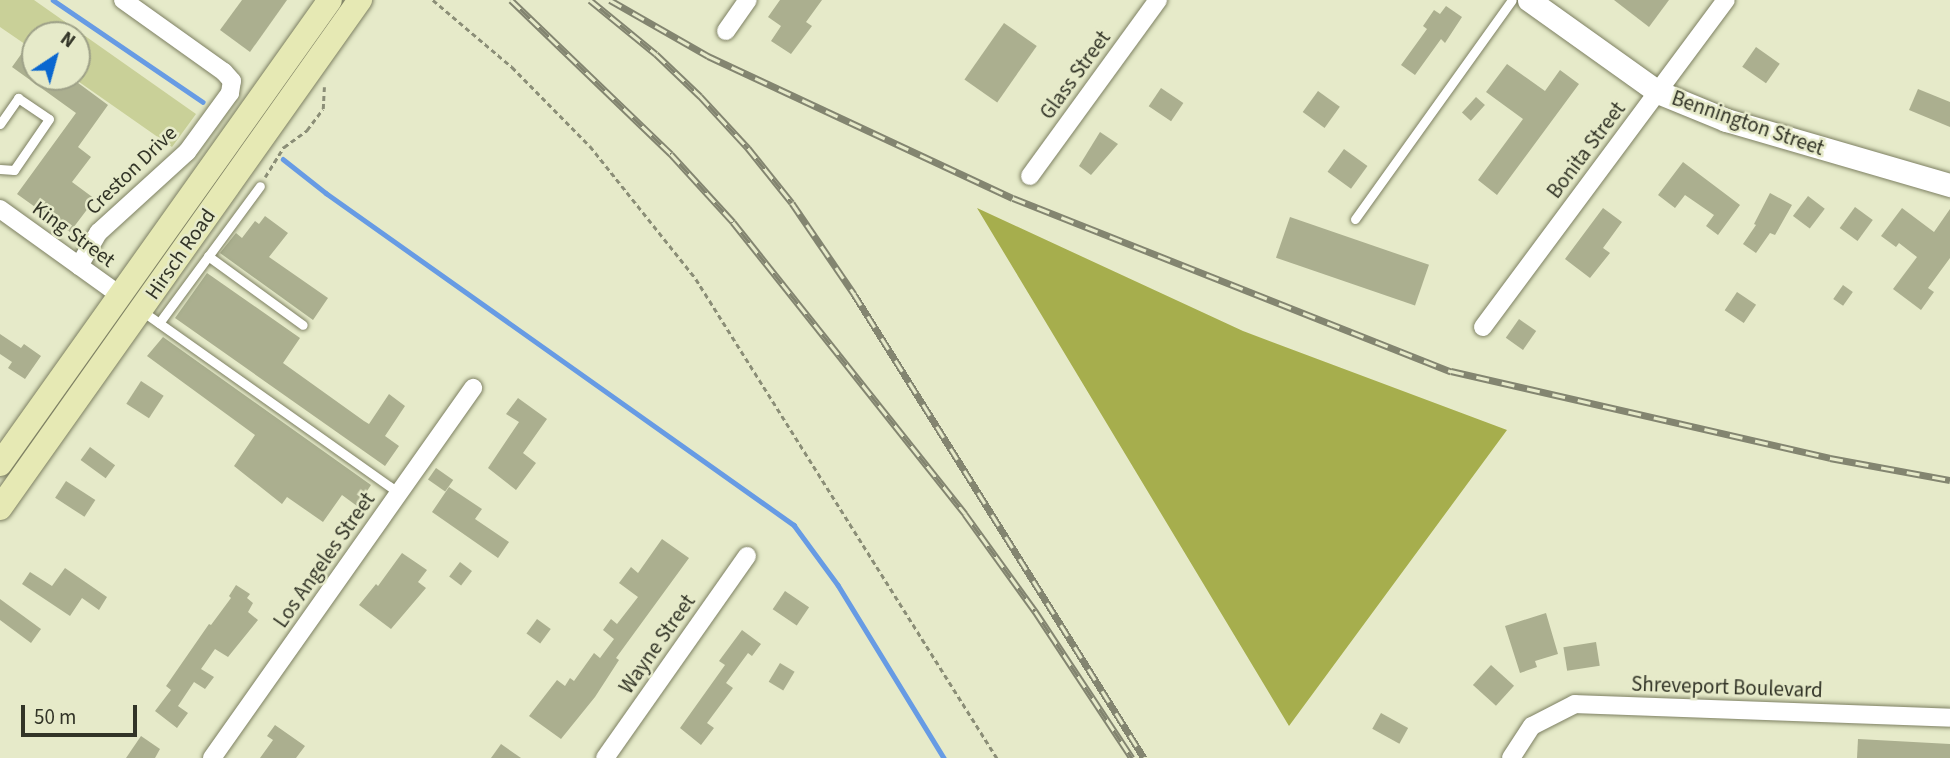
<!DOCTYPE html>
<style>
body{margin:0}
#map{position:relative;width:1950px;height:758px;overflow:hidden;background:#e6eac9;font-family:"Source Sans 3",sans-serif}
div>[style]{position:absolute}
.green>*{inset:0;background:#c9d098}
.forest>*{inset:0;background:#a6ae4d}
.stream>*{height:4.5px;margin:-2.25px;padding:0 2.25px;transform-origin:2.25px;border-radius:2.25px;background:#679be4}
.building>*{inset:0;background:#abaf8f;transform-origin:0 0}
.path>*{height:2.5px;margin-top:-1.25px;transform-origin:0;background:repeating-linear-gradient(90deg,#8b8e77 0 5px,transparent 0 8.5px)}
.roads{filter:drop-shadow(0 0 2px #7d8062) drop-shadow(0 0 2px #7d8062)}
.service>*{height:9px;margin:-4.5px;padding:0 4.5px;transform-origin:4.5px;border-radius:4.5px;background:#fff}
.minor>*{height:18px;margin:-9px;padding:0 9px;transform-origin:9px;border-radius:9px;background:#fff}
.tertiary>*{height:23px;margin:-11.5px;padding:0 11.5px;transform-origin:11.5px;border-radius:11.5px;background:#fff}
.secondary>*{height:24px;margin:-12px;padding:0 12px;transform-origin:12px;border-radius:12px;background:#e6e9b4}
.rail>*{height:7px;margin-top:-3.5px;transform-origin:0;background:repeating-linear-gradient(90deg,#e6eac9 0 13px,#838570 0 26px);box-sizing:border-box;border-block:2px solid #838570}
span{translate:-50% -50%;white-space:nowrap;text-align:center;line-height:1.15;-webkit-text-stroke:5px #e6eac9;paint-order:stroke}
.street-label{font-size:21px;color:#323427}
.north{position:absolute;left:21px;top:21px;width:70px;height:70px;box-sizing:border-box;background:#e6eac9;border:2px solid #9ea188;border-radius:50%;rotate:36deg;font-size:19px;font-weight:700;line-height:28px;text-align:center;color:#323427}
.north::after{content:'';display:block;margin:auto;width:24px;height:32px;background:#0a67d0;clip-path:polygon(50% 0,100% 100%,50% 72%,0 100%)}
.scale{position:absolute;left:21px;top:705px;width:116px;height:32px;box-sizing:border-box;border:4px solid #323427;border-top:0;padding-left:9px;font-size:21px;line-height:24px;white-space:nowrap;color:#323427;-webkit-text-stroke:5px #e6eac9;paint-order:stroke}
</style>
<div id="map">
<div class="green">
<div style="clip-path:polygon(0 0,34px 0,196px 114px,172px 147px,72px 77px,77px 77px,77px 35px,35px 35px,35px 51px,0 27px)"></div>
</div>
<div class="forest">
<div style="clip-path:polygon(977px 208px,1243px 331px,1507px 430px,1289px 726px)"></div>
</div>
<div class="stream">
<div style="left:53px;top:0;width:181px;rotate:34.2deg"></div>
<div style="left:283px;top:159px;width:55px;rotate:38.3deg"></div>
<div style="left:326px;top:193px;width:574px;rotate:35.35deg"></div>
<div style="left:794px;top:525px;width:74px;rotate:53.7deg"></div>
<div style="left:838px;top:585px;width:203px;rotate:58.5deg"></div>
</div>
<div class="building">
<div style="clip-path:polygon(242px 0,287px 0,250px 52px,220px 30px)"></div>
<div style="clip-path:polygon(780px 0,822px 0,806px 22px,812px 26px,791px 54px,771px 41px,781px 26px,768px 17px)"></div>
<div style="clip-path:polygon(1614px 0,1669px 0,1649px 27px)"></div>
<div style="clip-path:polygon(1446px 6px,1462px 17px,1445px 43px,1441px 39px,1415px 75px,1401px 65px,1427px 29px,1423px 26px,1434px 10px,1440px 14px)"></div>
<div style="left:1004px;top:23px;width:40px;height:69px;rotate:35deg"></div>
<div style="clip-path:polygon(27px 46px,35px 52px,35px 77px,70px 77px,108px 105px,78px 147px,91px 157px,72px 182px,95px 199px,70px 232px,17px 194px,76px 113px,12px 67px)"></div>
<div style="left:1756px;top:47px;width:29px;height:24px;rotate:35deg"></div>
<div style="clip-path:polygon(1507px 64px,1545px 91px,1560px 70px,1579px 84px,1497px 195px,1478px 180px,1523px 119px,1486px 92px)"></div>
<div style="left:1161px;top:88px;width:27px;height:22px;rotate:34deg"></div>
<div style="clip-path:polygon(1918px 89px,1950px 102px,1950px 127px,1909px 110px)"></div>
<div style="left:1318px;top:91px;width:27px;height:26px;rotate:36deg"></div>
<div style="left:1476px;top:97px;width:12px;height:21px;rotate:42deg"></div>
<div style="clip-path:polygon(1100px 132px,1118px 144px,1091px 175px,1079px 166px)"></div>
<div style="left:1344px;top:149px;width:29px;height:28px;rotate:36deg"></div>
<div style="clip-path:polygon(1683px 162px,1740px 205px,1718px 235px,1706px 226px,1714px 215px,1685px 195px,1675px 208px,1658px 195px)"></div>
<div style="clip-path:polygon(1770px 193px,1792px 205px,1775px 235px,1770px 233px,1756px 253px,1743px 244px,1756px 225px,1754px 224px)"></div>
<div style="left:1808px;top:196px;width:21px;height:25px;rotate:37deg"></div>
<div style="left:1855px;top:207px;width:22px;height:26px;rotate:36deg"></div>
<div style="clip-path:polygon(1603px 208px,1622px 222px,1603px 248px,1610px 253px,1590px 278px,1565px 259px)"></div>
<div style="clip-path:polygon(1902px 208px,1934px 232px,1950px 209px,1950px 258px,1928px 288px,1934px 292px,1921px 310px,1893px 289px,1917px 257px,1899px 243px,1896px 247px,1881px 236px)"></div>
<div style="clip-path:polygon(265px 216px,288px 233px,269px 257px,328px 298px,313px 320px,220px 253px,236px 233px,242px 238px,255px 221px,259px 224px)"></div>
<div style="left:1290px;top:217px;width:147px;height:43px;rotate:19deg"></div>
<div style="clip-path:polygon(207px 273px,300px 338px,283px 363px,364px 421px,369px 424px,389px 394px,405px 406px,385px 436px,399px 446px,385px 466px,175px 318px)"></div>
<div style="left:1843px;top:285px;width:12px;height:17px;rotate:35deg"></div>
<div style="left:1737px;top:292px;width:23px;height:22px;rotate:34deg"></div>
<div style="left:1519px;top:319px;width:21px;height:23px;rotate:35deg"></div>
<div style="clip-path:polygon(0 334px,21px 348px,24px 344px,41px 356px,25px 379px,8px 368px,12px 362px,0 354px)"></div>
<div style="clip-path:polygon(163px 337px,371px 485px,357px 506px,342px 495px,323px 522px,287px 497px,282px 504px,234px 466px,255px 435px,147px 356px)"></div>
<div style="left:141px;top:381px;width:27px;height:27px;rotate:33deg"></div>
<div style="clip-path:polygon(518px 398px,547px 419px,523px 453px,536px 463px,516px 490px,488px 468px,519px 422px,506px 414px)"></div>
<div style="left:90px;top:447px;width:31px;height:16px;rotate:36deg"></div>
<div style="left:436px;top:468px;width:21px;height:14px;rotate:35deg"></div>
<div style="left:66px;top:481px;width:35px;height:20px;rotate:33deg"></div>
<div style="clip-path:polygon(449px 487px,482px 509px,475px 519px,509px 542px,498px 558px,432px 512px)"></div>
<div style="clip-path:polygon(662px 539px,689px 558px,616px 658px,619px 660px,595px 697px,561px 739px,529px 716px,557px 680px,565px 686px,570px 678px,574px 681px,594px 653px,600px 658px,614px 639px,603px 630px,611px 619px,617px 624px,638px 597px,619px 583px,631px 567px,638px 573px)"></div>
<div style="clip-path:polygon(402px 553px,427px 570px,418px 582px,426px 588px,391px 629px,359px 605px,376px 584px,378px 586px)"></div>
<div style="left:460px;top:562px;width:15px;height:18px;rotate:37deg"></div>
<div style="clip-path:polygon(65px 568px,107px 597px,99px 610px,82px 598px,70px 616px,22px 584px,30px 572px,52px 586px)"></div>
<div style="clip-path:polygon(236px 585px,250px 594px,247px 598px,253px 603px,248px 612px,258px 620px,228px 657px,215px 649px,201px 669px,214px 677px,205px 689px,194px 682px,178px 706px,188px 713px,177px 728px,155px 711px,171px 690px,166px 686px,209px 624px,211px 625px,231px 598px,229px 596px)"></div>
<div style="left:785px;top:591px;width:29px;height:22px;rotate:34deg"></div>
<div style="clip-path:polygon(0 599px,41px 629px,31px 643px,0 620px)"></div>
<div style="clip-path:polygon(1546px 613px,1558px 654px,1535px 661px,1537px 667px,1520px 673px,1505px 626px)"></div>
<div style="left:537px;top:619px;width:17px;height:18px;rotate:36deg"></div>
<div style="clip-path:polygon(742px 630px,761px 644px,752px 656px,748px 653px,726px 683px,733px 688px,707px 723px,714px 728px,701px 745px,680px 728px,725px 665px,719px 661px)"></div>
<div style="left:1596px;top:642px;width:24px;height:33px;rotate:81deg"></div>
<div style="left:780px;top:663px;width:17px;height:22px;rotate:31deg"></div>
<div style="left:1491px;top:665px;width:31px;height:27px;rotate:42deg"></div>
<div style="left:1381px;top:713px;width:31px;height:18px;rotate:29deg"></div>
<div style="clip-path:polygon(275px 725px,305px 746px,296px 758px,260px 758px,273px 740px,267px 736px)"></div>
<div style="clip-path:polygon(141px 736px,160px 749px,155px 758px,126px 758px)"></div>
<div style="clip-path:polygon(1858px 739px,1950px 744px,1950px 758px,1857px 758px)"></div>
<div style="clip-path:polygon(501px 744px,521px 758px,491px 758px)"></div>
</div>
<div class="path">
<div style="left:433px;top:0;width:104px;rotate:40.3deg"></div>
<div style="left:512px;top:67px;width:111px;rotate:45.4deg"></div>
<div style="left:590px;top:146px;width:170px;rotate:51.4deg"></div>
<div style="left:696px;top:279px;width:566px;rotate:57.86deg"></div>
<div style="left:265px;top:177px;width:36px;rotate:-58deg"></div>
<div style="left:284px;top:147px;width:29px;rotate:-36deg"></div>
<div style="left:307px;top:130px;width:26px;rotate:-53deg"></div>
<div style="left:323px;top:109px;width:22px;rotate:-87deg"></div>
</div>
<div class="roads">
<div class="service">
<div style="left:0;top:124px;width:32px;rotate:-55deg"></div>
<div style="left:18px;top:98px;width:37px;rotate:34deg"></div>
<div style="left:49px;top:119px;width:62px;rotate:124.5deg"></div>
<div style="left:14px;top:170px;width:14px;rotate:-176deg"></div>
<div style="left:1355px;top:219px;width:269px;rotate:-54.4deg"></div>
<div style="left:208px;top:256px;width:117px;rotate:36deg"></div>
<div style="left:142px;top:311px;width:315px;rotate:35.3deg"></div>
<div style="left:159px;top:323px;width:170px;rotate:-53.6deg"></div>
</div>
<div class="minor">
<div style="left:726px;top:31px;width:38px;rotate:-55deg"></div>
<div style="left:1030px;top:176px;width:218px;rotate:-54deg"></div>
<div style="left:0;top:209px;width:149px;rotate:35.7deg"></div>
<div style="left:79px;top:266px;width:39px;rotate:-60deg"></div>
<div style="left:99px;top:232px;width:119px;rotate:-42.3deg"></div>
<div style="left:187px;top:152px;width:73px;rotate:-53.9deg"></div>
<div style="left:230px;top:93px;width:12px;rotate:-81deg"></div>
<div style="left:232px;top:81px;width:12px;rotate:-132deg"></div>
<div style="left:224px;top:72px;width:124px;rotate:-144.5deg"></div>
<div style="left:1483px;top:327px;width:407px;rotate:-53.4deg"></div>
<div style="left:212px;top:758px;width:453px;rotate:-54.8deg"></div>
<div style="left:605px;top:758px;width:247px;rotate:-54.9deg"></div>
<div style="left:1511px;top:758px;width:38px;rotate:-57deg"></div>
<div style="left:1532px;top:726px;width:48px;rotate:-27.1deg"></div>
<div style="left:1575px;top:704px;width:375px;rotate:2.1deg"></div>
</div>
<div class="tertiary">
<div style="left:1529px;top:0;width:158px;rotate:35.5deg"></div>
<div style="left:1658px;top:92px;width:74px;rotate:22.4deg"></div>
<div style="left:1726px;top:120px;width:233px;rotate:16.2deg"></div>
</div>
<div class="secondary">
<div style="left:0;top:464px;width:569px;rotate:-54.58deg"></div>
<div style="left:0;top:508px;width:623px;rotate:-54.68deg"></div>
</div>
</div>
<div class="rail">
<div style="left:511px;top:0;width:222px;rotate:43.9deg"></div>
<div style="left:671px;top:154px;width:92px;rotate:47.6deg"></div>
<div style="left:733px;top:222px;width:373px;rotate:51.5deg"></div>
<div style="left:965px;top:514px;width:120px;rotate:54.2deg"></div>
<div style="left:1035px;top:611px;width:176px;rotate:56.6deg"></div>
<div style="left:590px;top:0;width:85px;rotate:39.3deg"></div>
<div style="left:656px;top:54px;width:61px;rotate:43.7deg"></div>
<div style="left:700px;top:96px;width:71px;rotate:47.3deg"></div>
<div style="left:748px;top:148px;width:70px;rotate:51.3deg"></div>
<div style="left:792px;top:203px;width:110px;rotate:55.7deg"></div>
<div style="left:854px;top:294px;width:547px;rotate:57.99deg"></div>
<div style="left:610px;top:0;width:113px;rotate:29.7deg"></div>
<div style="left:708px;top:56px;width:336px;rotate:25deg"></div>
<div style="left:1013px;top:198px;width:471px;rotate:21.6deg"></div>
<div style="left:1451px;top:371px;width:389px;rotate:12.9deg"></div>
<div style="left:1830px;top:458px;width:122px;rotate:10.4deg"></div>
</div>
<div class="street-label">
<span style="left:1075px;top:75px;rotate:-54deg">Glass Street</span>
<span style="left:1748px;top:123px;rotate:19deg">Bennington Street</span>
<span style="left:1586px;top:150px;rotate:-53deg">Bonita Street</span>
<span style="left:131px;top:170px;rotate:-44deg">Creston Drive</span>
<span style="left:74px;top:234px;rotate:36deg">King Street</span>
<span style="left:180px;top:254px;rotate:-55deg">Hirsch Road</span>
<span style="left:324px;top:560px;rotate:-55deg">Los Angeles Street</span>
<span style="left:657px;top:644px;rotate:-55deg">Wayne Street</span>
<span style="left:1727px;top:687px;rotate:2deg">Shreveport Boulevard</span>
</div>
<div class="north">N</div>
<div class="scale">50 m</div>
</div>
